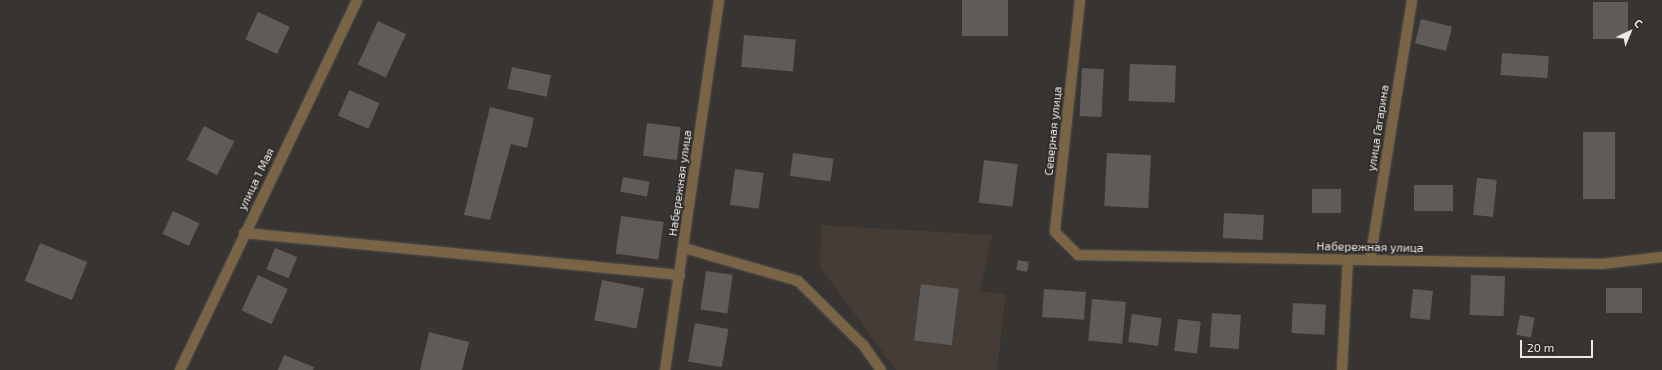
<!DOCTYPE html>
<meta charset="utf-8">
<style>
body{margin:0}
#map{position:relative;width:1662px;height:370px;overflow:hidden;background:#373431;font-family:"Exo 2",sans-serif}
div>[style]{position:absolute}
.built>*{inset:0;background:#443c35}
.building>*{inset:0;background:#5f5b58;transform-origin:0 0}
.roads{filter:drop-shadow(0 0 1px #54514e) drop-shadow(0 0 1px #54514e)}
.minor>*{height:10px;margin:-5px;padding:0 5px;transform-origin:5px;border-radius:5px;background:#796546}
span{translate:-50% -50%;white-space:nowrap;text-align:center;line-height:1.15;-webkit-text-stroke:3.5px #2d2a27;paint-order:stroke}
.street-label{font-size:12px;color:#ebe9e7}
.north{position:absolute;left:1610px;top:12px;width:40px;height:40px;-webkit-text-stroke:3px #2d2a27;paint-order:stroke;rotate:44deg;font-size:11px;font-weight:700;line-height:16px;text-align:center;color:#ebe9e7}
.north::after{content:'';display:block;margin:auto;width:14px;height:18px;background:#ebe9e7;clip-path:polygon(50% 0,100% 100%,50% 72%,0 100%)}
.scale{position:absolute;left:1520px;top:340px;width:73px;height:18px;box-sizing:border-box;border:2px solid #ebe9e7;border-top:0;padding-left:5px;font-size:12px;line-height:14px;white-space:nowrap;color:#ebe9e7;-webkit-text-stroke:3px #2d2a27;paint-order:stroke}
</style>
<div id="map">
<div class="built">
<div style="clip-path:polygon(821px 225px,992px 235px,980px 291px,1006px 294px,997px 370px,896px 370px,820px 267px)"></div>
</div>
<div class="building">
<div style="left:962px;top:0;width:46px;height:36px"></div>
<div style="left:1593px;top:2px;width:35px;height:37px"></div>
<div style="left:258px;top:12px;width:35px;height:30px;rotate:25deg"></div>
<div style="left:1421px;top:19px;width:32px;height:25px;rotate:14deg"></div>
<div style="left:378px;top:21px;width:31px;height:48px;rotate:25deg"></div>
<div style="left:744px;top:35px;width:52px;height:32px;rotate:5deg"></div>
<div style="left:1502px;top:53px;width:47px;height:22px;rotate:4deg"></div>
<div style="left:1130px;top:64px;width:46px;height:37px;rotate:2deg"></div>
<div style="left:512px;top:67px;width:40px;height:22px;rotate:12deg"></div>
<div style="left:1082px;top:68px;width:22px;height:48px;rotate:3deg"></div>
<div style="left:349px;top:90px;width:33px;height:28px;rotate:23deg"></div>
<div style="clip-path:polygon(490px 107px,534px 118px,527px 148px,511px 144px,490px 220px,464px 215px)"></div>
<div style="left:647px;top:123px;width:34px;height:33px;rotate:7deg"></div>
<div style="left:204px;top:126px;width:34px;height:38px;rotate:27deg"></div>
<div style="left:1583px;top:132px;width:32px;height:67px"></div>
<div style="left:793px;top:153px;width:41px;height:23px;rotate:8deg"></div>
<div style="left:1107px;top:153px;width:44px;height:53px;rotate:3deg"></div>
<div style="left:984px;top:160px;width:34px;height:43px;rotate:7deg"></div>
<div style="left:735px;top:169px;width:29px;height:36px;rotate:8deg"></div>
<div style="left:623px;top:177px;width:27px;height:15px;rotate:10deg"></div>
<div style="left:1477px;top:178px;width:20px;height:37px;rotate:6deg"></div>
<div style="left:1414px;top:185px;width:39px;height:26px"></div>
<div style="left:1312px;top:189px;width:29px;height:24px"></div>
<div style="left:173px;top:211px;width:29px;height:25px;rotate:25deg"></div>
<div style="left:1224px;top:213px;width:40px;height:25px;rotate:3deg"></div>
<div style="left:621px;top:216px;width:43px;height:38px;rotate:8deg"></div>
<div style="left:40px;top:243px;width:51px;height:41px;rotate:22deg"></div>
<div style="left:275px;top:248px;width:24px;height:23px;rotate:22deg"></div>
<div style="left:1018px;top:260px;width:11px;height:10px;rotate:10deg"></div>
<div style="left:706px;top:271px;width:27px;height:39px;rotate:8deg"></div>
<div style="left:258px;top:275px;width:33px;height:39px;rotate:25deg"></div>
<div style="left:1471px;top:275px;width:34px;height:40px;rotate:2deg"></div>
<div style="left:602px;top:280px;width:43px;height:41px;rotate:11deg"></div>
<div style="left:921px;top:284px;width:38px;height:57px;rotate:7deg"></div>
<div style="left:1606px;top:288px;width:36px;height:25px"></div>
<div style="left:1044px;top:289px;width:42px;height:28px;rotate:4deg"></div>
<div style="left:1413px;top:289px;width:20px;height:29px;rotate:6deg"></div>
<div style="left:1092px;top:299px;width:34px;height:42px;rotate:5deg"></div>
<div style="left:1293px;top:303px;width:33px;height:30px;rotate:3deg"></div>
<div style="left:1212px;top:313px;width:29px;height:34px;rotate:4deg"></div>
<div style="left:1132px;top:314px;width:30px;height:28px;rotate:8deg"></div>
<div style="left:1520px;top:315px;width:15px;height:20px;rotate:11deg"></div>
<div style="left:1178px;top:319px;width:23px;height:32px;rotate:7deg"></div>
<div style="left:695px;top:323px;width:34px;height:39px;rotate:10deg"></div>
<div style="clip-path:polygon(429px 332px,469px 342px,462px 370px,420px 370px)"></div>
<div style="clip-path:polygon(284px 355px,314px 367px,313px 370px,278px 370px)"></div>
</div>
<div class="roads">
<div class="minor">
<div style="left:1080px;top:0;width:233px;rotate:96.2deg"></div>
<div style="left:1055px;top:232px;width:33px;rotate:45deg"></div>
<div style="left:1078px;top:255px;width:524px;rotate:0.98deg"></div>
<div style="left:1602px;top:264px;width:60px;rotate:-6.7deg"></div>
<div style="left:244px;top:233px;width:438px;rotate:5.5deg"></div>
<div style="left:684px;top:248px;width:119px;rotate:16.1deg"></div>
<div style="left:798px;top:281px;width:93px;rotate:44.6deg"></div>
<div style="left:864px;top:346px;width:29px;rotate:55deg"></div>
<div style="left:1370px;top:260px;width:263px;rotate:-80.8deg"></div>
<div style="left:180px;top:370px;width:410px;rotate:-64.4deg"></div>
<div style="left:665px;top:370px;width:374px;rotate:-81.7deg"></div>
<div style="left:1342px;top:370px;width:110px;rotate:-86.9deg"></div>
</div>
</div>
<div class="street-label">
<span style="left:1378px;top:128px;rotate:-81deg">улица Гагарина</span>
<span style="left:1053px;top:131px;rotate:-84deg">Северная улица</span>
<span style="left:256px;top:179px;rotate:-64deg">улица 1 Мая</span>
<span style="left:680px;top:183px;rotate:-82deg">Набережная улица</span>
<span style="left:1370px;top:247px;rotate:1deg">Набережная улица</span>
</div>
<div class="north">С</div>
<div class="scale">20 m</div>
</div>
